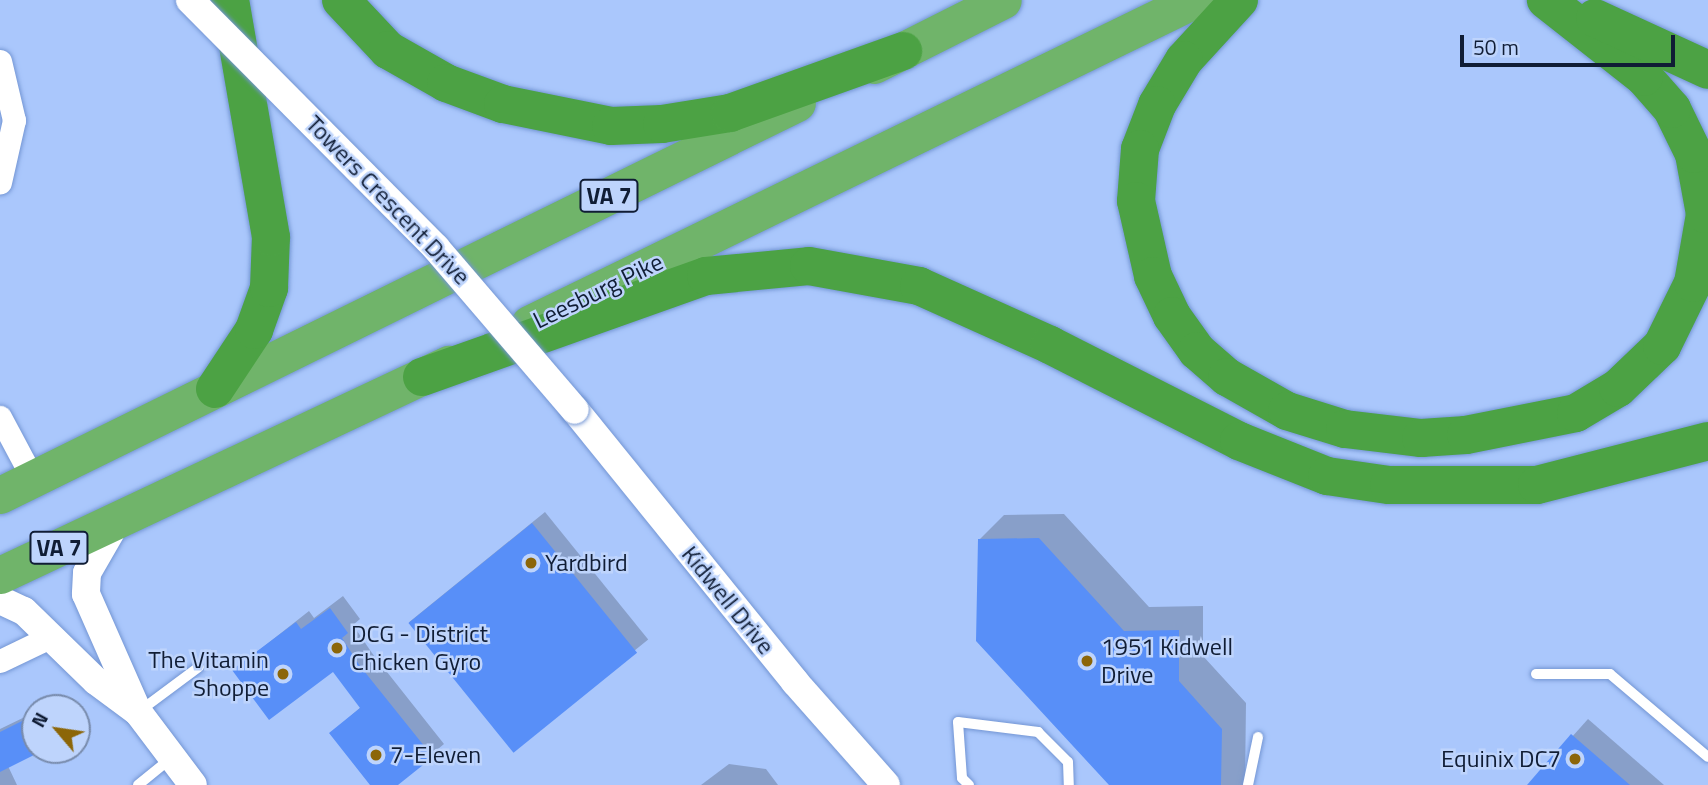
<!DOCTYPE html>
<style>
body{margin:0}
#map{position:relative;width:1708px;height:785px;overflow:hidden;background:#aac7fc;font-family:"Titillium Web",sans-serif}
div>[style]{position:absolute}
.shadow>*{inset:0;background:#0003;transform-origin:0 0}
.building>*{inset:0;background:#588ff8;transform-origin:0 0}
.roads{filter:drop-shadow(0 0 2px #7496d4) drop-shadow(0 0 2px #7496d4)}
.service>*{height:10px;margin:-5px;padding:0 5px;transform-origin:5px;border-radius:5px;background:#fff}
.minor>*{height:23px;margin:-11.5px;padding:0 11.5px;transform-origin:11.5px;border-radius:11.5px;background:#fff}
.tertiary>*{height:28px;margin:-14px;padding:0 14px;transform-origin:14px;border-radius:14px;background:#fff}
.trunk>*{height:37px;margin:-18.5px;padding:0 18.5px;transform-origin:18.5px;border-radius:18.5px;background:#70b46a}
.motorway>*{height:38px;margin:-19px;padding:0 19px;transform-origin:19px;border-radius:19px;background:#4ca244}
.bridges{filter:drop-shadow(0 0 2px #7496d4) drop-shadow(0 0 2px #7496d4)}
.tertiary-bridge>*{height:28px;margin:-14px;padding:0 14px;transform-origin:14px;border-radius:14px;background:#fff}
.dots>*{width:19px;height:19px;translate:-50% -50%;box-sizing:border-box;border:4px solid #bed4fc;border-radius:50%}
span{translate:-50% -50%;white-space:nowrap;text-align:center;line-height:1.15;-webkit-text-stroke:5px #bed4fc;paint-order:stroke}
.shield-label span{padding:2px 5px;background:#bed4fc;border:2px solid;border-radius:5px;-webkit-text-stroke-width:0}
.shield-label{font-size:23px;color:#101d35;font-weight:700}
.street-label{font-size:24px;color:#101d35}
.poi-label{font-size:24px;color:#101d35}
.left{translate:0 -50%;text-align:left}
.right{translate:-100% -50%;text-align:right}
.north{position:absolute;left:21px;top:694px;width:70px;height:70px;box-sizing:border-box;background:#bed4fc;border:2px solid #788bac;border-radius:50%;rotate:299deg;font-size:19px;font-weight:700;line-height:28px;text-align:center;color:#101d35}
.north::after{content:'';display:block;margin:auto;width:24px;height:32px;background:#8c6608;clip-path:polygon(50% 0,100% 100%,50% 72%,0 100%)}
.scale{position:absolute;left:1460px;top:35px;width:215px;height:32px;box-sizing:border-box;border:4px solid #101d35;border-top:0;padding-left:9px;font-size:21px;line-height:24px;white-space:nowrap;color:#101d35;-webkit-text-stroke:5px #bed4fc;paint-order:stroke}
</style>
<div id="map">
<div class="shadow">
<div style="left:545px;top:512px;width:164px;height:175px;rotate:51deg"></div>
<div style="clip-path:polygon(1064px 514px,1149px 607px,1203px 606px,1203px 656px,1246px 703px,1245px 785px,1112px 785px,979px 540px,1004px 515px)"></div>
<div style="clip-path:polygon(343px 596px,360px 619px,353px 625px,372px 653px,444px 744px,395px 785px,373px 785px,331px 733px,361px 707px,333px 670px,234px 670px,309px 611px,314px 618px)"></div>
<div style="clip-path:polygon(31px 714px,35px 750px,39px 750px,8px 766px,17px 785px,0 785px,0 729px)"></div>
<div style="clip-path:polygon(1588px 719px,1664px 785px,1529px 785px)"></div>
<div style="clip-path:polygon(729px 764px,766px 769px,778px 785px,701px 785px)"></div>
</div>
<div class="building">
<div style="left:532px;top:523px;width:167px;height:159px;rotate:51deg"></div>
<div style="clip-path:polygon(1039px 538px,1124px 631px,1179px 630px,1179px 681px,1222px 729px,1221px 785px,1109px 785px,976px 641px,978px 539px)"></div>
<div style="clip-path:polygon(330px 608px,348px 633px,342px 638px,360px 666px,433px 757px,398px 785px,370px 785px,329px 733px,360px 708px,333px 672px,269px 720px,232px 670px,296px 622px,301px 629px)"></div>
<div style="clip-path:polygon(24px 720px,40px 752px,0 772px,0 732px)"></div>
<div style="clip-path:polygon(1571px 734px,1630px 785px,1527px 785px)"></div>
</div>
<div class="roads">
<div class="service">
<div style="left:1536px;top:674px;width:74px"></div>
<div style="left:1610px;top:674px;width:128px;rotate:40.3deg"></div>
<div style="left:141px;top:710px;width:72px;rotate:-36.6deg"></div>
<div style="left:138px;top:785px;width:41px;rotate:-39.1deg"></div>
<div style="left:969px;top:785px;width:10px;rotate:-135deg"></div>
<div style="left:962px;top:778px;width:56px;rotate:-94.1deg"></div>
<div style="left:958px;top:722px;width:81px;rotate:7.1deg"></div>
<div style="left:1038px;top:732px;width:42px;rotate:45deg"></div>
<div style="left:1068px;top:762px;width:23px;rotate:88deg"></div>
<div style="left:1248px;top:785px;width:49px;rotate:-78.2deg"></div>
</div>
<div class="minor">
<div style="left:0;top:61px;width:61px;rotate:76.7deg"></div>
<div style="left:14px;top:120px;width:64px;rotate:102.7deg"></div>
<div style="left:0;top:417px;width:70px;rotate:62deg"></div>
<div style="left:0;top:661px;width:55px;rotate:-25.6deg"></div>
</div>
<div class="tertiary">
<div style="left:575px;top:410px;width:350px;rotate:51deg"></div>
<div style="left:795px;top:682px;width:137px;rotate:48.5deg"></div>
<div style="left:117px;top:521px;width:60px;rotate:120deg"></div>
<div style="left:87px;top:573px;width:21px;rotate:93deg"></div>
<div style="left:86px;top:594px;width:129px;rotate:66.2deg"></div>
<div style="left:138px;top:712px;width:91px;rotate:53deg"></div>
<div style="left:0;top:600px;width:26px;rotate:25deg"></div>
<div style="left:24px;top:611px;width:100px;rotate:44.2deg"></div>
<div style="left:96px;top:681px;width:52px;rotate:36.4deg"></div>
</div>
<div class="trunk">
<div style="left:874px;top:65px;width:144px;rotate:-26.7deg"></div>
<div style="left:529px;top:324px;width:740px;rotate:-25.98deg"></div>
<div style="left:0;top:495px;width:888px;rotate:-26.19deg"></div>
<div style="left:0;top:575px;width:496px;rotate:-25.2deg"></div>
</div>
<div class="motorway">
<div style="left:341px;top:0;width:69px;rotate:46.8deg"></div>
<div style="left:388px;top:50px;width:67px;rotate:29.6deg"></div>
<div style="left:446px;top:83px;width:61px;rotate:20.2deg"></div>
<div style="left:503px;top:104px;width:110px;rotate:11.5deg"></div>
<div style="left:611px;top:126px;width:51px;rotate:-2.2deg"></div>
<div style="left:662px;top:124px;width:69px;rotate:-9.2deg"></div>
<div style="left:730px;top:113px;width:184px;rotate:-19.7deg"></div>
<div style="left:1239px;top:0;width:81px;rotate:132.5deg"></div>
<div style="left:1184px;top:60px;width:52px;rotate:121deg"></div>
<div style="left:1157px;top:105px;width:47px;rotate:111.1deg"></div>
<div style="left:1140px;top:149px;width:52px;rotate:94.4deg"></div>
<div style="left:1136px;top:201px;width:77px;rotate:77.2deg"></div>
<div style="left:1153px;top:276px;width:44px;rotate:64.6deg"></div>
<div style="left:1172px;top:316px;width:43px;rotate:54.5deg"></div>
<div style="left:1197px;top:351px;width:40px;rotate:41deg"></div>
<div style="left:1227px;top:377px;width:69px;rotate:29.5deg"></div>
<div style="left:1287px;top:411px;width:61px;rotate:17.2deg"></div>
<div style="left:1345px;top:429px;width:77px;rotate:6.8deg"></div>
<div style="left:1421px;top:438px;width:45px;rotate:-3.8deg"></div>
<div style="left:1466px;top:435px;width:112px;rotate:-11.3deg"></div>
<div style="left:1576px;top:413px;width:49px;rotate:-30.8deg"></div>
<div style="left:1618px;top:388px;width:61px;rotate:-43.7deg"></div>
<div style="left:1662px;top:346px;width:70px;rotate:-63.8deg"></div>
<div style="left:1693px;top:283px;width:70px;rotate:-80.1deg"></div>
<div style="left:1705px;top:214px;width:61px;rotate:-100.4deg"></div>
<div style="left:1694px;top:154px;width:50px;rotate:-116.1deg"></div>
<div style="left:1672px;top:109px;width:43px;rotate:-131.2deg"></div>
<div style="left:1644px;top:77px;width:125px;rotate:-141.8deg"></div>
<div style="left:1595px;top:18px;width:124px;rotate:24.7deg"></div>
<div style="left:422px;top:377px;width:301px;rotate:-19.6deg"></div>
<div style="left:706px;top:276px;width:103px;rotate:-5.5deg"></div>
<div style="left:809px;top:266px;width:112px;rotate:10.3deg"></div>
<div style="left:919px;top:286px;width:144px;rotate:24.2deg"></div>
<div style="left:1050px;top:345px;width:212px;rotate:26.9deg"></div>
<div style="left:1239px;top:441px;width:95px;rotate:21.7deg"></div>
<div style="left:1327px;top:476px;width:63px;rotate:8.3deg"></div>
<div style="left:1389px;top:485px;width:148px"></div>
<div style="left:1537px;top:485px;width:177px;rotate:-14.4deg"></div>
<div style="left:215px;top:389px;width:71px;rotate:-56.5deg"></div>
<div style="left:254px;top:330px;width:45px;rotate:-70.3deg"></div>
<div style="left:269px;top:288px;width:51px;rotate:-87.8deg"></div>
<div style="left:271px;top:237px;width:241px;rotate:-99.8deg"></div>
</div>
</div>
<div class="bridges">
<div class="tertiary-bridge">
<div style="left:190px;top:0;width:349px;rotate:45.2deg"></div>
<div style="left:436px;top:248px;width:213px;rotate:49.4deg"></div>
</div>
</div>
<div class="dots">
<div style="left:531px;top:563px;background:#8c6608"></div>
<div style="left:337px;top:648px;background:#8c6608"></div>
<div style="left:1087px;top:661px;background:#8c6608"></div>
<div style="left:283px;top:674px;background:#8c6608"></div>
<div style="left:376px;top:755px;background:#8c6608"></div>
<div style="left:1575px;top:759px;background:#8c6608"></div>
</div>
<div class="shield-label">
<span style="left:609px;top:196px">VA 7</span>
<span style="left:59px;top:548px">VA 7</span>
</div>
<div class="street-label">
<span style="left:388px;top:200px;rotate:46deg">Towers Crescent Drive</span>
<span style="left:598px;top:291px;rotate:-26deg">Leesburg Pike</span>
<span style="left:728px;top:600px;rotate:51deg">Kidwell Drive</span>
</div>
<div class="poi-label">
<span class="left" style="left:545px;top:563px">Yardbird</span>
<span class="left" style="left:351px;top:648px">DCG - District<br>Chicken Gyro</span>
<span class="left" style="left:1101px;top:661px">1951 Kidwell<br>Drive</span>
<span class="right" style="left:269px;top:674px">The Vitamin<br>Shoppe</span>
<span class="left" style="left:390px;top:755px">7-Eleven</span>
<span class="right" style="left:1561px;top:759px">Equinix DC7</span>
</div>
<div class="north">N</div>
<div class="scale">50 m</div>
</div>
